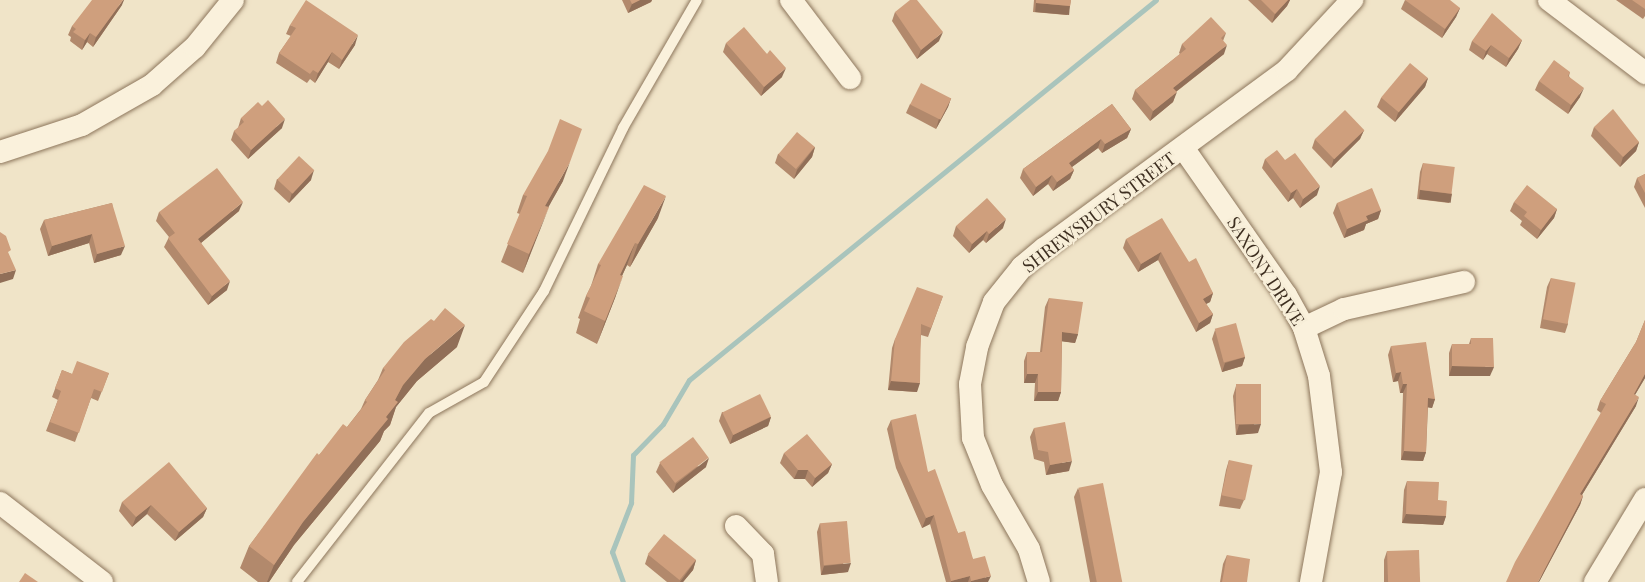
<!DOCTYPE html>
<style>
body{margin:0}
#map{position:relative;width:1645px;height:582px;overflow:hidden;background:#f0e4c8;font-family:"Playfair Display",serif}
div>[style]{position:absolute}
.stream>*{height:5px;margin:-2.5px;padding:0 2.5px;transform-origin:2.5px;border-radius:2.5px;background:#a9c4bc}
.roads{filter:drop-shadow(0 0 2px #8d765c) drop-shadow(0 0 2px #8d765c)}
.lane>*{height:10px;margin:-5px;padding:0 5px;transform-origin:5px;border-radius:5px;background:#faf1dc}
.street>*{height:22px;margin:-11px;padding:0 11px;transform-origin:11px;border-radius:11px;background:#faf1dc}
.wall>*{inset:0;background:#b2896c}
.shaded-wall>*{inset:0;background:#916f58;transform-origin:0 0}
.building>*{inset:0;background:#cf9f7d;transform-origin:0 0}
span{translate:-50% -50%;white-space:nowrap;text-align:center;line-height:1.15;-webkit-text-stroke:5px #f7eed8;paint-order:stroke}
.street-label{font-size:18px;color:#3d2e20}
</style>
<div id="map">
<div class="stream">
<div style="left:623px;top:582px;width:32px;rotate:-110deg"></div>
<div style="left:612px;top:552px;width:53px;rotate:-68.8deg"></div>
<div style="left:631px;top:503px;width:48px;rotate:-87.6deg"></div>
<div style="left:633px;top:455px;width:43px;rotate:-45.9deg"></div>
<div style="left:663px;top:424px;width:51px;rotate:-59.4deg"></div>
<div style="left:689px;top:380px;width:602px;rotate:-39.14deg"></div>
</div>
<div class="roads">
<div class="lane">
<div style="left:297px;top:582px;width:214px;rotate:-52deg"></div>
<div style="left:429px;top:413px;width:63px;rotate:-29.4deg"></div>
<div style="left:484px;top:382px;width:109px;rotate:-56.6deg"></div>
<div style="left:544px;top:291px;width:181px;rotate:-64.1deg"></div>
<div style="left:623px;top:128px;width:148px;rotate:-60deg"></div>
</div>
<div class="street">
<div style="left:791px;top:0;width:98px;rotate:52.9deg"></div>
<div style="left:1549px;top:0;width:121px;rotate:37.2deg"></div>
<div style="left:1184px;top:149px;width:178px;rotate:55.1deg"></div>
<div style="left:1286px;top:295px;width:38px;rotate:61deg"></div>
<div style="left:1304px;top:328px;width:50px;rotate:72.6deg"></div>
<div style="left:1319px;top:376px;width:97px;rotate:82.9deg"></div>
<div style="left:1331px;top:472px;width:112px;rotate:100.3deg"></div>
<div style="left:0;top:152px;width:86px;rotate:-18.2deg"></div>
<div style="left:82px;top:125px;width:81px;rotate:-29.7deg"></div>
<div style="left:152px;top:85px;width:57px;rotate:-41.5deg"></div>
<div style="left:195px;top:47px;width:60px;rotate:-51deg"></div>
<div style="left:1304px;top:328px;width:44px;rotate:-25.4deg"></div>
<div style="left:1344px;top:309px;width:123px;rotate:-12.7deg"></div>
<div style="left:0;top:503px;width:129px;rotate:37.8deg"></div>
<div style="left:736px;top:526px;width:39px;rotate:46deg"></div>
<div style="left:763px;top:554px;width:28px;rotate:82deg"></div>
<div style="left:1039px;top:582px;width:34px;rotate:-107deg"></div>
<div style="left:1029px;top:549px;width:74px;rotate:-120deg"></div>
<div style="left:992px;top:485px;width:51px;rotate:-112deg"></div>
<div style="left:973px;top:438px;width:54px;rotate:-93.2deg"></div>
<div style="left:970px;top:384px;width:38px;rotate:-79deg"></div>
<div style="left:977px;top:347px;width:48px;rotate:-69.3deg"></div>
<div style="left:994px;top:302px;width:45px;rotate:-51.3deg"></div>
<div style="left:1022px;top:267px;width:30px;rotate:-40deg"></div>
<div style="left:1045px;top:248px;width:300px;rotate:-36.3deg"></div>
<div style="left:1287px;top:70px;width:96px;rotate:-47.1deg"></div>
<div style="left:1595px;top:582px;width:97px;rotate:-58.9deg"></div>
</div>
</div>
<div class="wall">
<div style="clip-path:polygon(622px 0,652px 0,651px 2px,628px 13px)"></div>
<div style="clip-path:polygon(1034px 0,1071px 0,1070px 6px,1067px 15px,1033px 12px)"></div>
<div style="clip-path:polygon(1248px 0,1290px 0,1287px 6px,1272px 23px)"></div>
<div style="clip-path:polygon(1405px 0,1460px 8px,1456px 17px,1442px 38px,1401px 9px)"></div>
<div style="clip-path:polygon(1616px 0,1645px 0,1645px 16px,1643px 19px)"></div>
<div style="clip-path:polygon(122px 5px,93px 47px,87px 42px,82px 50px,70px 41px,71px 37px,68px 35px,72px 26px)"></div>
<div style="clip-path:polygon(895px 12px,939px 41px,917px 59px,892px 21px)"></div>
<div style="clip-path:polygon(290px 25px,355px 45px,339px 69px,328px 62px,315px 83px,310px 79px,307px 83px,276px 63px,279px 53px,291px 36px,286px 34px)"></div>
<div style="clip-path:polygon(1226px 33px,1223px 41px,1224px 54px,1176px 92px,1173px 102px,1150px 121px,1132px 99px,1135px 90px,1180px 54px,1179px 53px,1182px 44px)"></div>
<div style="clip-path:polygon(1522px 40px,1518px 49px,1506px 67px,1487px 54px,1483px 60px,1469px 50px,1472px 41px)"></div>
<div style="clip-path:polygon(726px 43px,767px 54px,782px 77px,761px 96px,723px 52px)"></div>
<div style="clip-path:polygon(1570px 72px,1569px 76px,1580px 97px,1568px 114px,1535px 90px,1539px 81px)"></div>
<div style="clip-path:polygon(1428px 78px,1425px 87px,1395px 122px,1377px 107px,1381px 98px)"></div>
<div style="clip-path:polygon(951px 98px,948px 107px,936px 129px,906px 113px,910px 104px)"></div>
<div style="clip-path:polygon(1112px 104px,1131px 129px,1127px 138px,1102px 153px,1098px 148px,1072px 167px,1074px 170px,1070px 179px,1053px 191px,1048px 184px,1033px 196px,1020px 178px,1023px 169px)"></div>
<div style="clip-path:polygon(241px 118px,282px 128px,248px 159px,231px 140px,234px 131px,238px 128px)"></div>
<div style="clip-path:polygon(1594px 127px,1639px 142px,1636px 151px,1620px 167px,1591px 136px)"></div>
<div style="clip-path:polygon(1364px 130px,1360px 139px,1331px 168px,1312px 148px,1315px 139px)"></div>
<div style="clip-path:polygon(815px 147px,812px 157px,794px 179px,775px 163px,778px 154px)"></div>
<div style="clip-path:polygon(1265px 159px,1285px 160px,1317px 195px,1300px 208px,1293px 198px,1288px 202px,1262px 168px)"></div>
<div style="clip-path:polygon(1423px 163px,1452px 194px,1449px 203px,1417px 199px,1420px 172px)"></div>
<div style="clip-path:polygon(1645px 174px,1645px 208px,1634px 187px,1637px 178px)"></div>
<div style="clip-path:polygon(277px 179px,311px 180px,289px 203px,274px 189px)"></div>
<div style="clip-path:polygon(563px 181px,548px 207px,523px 273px,501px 262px,520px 214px,517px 213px,523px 195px)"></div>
<div style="clip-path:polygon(1514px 202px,1557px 209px,1554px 218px,1537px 239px,1520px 225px,1522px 221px,1510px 211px)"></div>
<div style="clip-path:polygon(112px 203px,121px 255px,94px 263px,89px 243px,48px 256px,40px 229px,44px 220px)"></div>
<div style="clip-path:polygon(1337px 203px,1381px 210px,1378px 219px,1366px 224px,1364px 230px,1344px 238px,1333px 213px)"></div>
<div style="clip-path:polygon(239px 211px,201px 243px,227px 290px,208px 305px,164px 247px,169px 237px,156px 221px,159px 212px)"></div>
<div style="clip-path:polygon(658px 218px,630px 267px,627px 265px,622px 276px,615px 298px,597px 344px,576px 333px,580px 319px,578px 318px,586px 296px,591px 286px,598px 264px)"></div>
<div style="clip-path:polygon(956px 226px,1003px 228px,986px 243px,983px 240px,969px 253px,953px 236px)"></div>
<div style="clip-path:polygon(1126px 239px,1189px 262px,1213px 293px,1210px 302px,1206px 304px,1213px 314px,1210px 323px,1196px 332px,1158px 260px,1138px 272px,1123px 248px)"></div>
<div style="clip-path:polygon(1551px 278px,1568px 324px,1565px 333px,1540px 328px,1547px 287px)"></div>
<div style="clip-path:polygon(943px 296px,928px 337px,921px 335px,917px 392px,888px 390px,892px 348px,895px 339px)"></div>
<div style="clip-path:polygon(1049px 298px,1078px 334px,1075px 343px,1062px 341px,1061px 392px,1058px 401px,1034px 401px,1035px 383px,1024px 383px,1024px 361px,1027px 352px,1040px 352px,1045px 307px)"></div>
<div style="clip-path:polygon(1645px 320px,1645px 378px,1635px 395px,1636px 406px,1582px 495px,1583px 496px,1580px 505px,1539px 582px,1601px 413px,1597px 410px,1600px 401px,1636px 342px)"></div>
<div style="clip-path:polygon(1215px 330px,1245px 357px,1242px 366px,1222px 372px,1212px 339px)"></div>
<div style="clip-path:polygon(1471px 338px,1490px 376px,1449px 376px,1449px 353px,1452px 344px,1469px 344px)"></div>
<div style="clip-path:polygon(1391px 346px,1435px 399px,1432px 408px,1428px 407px,1426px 452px,1423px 461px,1401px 460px,1403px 393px,1400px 393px,1398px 381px,1393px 382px,1388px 355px)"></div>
<div style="clip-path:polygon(457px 347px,417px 381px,396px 407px,390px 425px,384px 431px,380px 441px,294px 545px,269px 582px,258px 582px,240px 568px,249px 546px,319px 455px,347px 427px,361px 409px,365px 400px,378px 380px,383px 368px)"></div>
<div style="clip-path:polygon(62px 370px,72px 374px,109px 373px,98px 401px,91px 398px,75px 442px,46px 431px,58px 400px,52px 397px)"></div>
<div style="clip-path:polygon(1236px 386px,1258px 433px,1236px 435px,1233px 396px)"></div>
<div style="clip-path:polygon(722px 412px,771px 417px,768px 426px,730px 444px,719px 421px)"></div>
<div style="clip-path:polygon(891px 420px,928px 472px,958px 533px,973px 559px,988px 582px,946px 582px,930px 524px,922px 528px,896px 468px,887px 429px)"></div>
<div style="clip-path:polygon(1034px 428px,1069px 471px,1046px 475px,1044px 462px,1034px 459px,1030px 437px)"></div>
<div style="clip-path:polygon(784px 453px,832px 464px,828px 473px,812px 487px,805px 479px,794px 479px,780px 463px)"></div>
<div style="clip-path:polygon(1229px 460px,1244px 500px,1240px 509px,1219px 506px,1226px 470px)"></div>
<div style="clip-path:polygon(660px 463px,706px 467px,673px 493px,656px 472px)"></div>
<div style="clip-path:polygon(1407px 481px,1438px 500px,1446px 516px,1443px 525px,1402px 523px,1404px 490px)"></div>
<div style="clip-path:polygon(1078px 488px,1122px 582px,1090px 582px,1074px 497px)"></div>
<div style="clip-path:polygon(122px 502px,207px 508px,203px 517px,175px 541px,147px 514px,132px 527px,119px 511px)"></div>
<div style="clip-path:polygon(820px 523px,848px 572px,821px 575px,817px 532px)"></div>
<div style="clip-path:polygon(1387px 551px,1420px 582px,1384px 582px,1384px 560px)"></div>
<div style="clip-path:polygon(648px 555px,696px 560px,693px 570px,683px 582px,667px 582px,645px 564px)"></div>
<div style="clip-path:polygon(1227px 555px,1247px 582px,1220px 582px,1223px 564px)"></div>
</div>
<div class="shaded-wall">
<div style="clip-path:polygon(123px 0,124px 0,122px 5px,93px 47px,96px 37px)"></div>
<div style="clip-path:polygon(640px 0,652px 0,651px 2px,628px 13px,632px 4px)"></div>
<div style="clip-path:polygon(1288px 0,1290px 0,1287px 6px,1272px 23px,1275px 14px)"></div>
<div style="left:1036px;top:3px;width:34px;height:9px;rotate:5deg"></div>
<div style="clip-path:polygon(1460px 8px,1456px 17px,1442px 38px,1445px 29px)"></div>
<div style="clip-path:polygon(943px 32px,939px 41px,917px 59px,921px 50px)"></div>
<div style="clip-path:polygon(90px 33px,87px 42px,82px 50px,85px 40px)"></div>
<div style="clip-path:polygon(358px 35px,355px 45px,339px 69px,342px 60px)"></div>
<div style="clip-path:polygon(1522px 40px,1518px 49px,1506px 67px,1509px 58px)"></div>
<div style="clip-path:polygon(1227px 45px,1224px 54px,1169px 97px,1173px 88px)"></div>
<div style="clip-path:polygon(1491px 45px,1487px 54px,1483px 60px,1486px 51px)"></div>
<div style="clip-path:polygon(332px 52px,328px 62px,315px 83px,318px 73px)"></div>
<div style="clip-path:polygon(786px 68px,782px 77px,761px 96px,764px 87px)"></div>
<div style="clip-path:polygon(1428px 78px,1425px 87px,1395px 122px,1398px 113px)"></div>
<div style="clip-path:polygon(1584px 88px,1580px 97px,1568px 114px,1571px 105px)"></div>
<div style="clip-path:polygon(1177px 92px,1173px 102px,1150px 121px,1153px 111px)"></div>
<div style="clip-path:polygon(951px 98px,948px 107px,936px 129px,939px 119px)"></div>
<div style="clip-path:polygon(285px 119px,282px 128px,248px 159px,251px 150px)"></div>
<div style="clip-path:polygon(1131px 129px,1127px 138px,1102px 153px,1105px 144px)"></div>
<div style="clip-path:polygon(1364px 130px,1360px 139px,1331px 168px,1334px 158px)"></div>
<div style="clip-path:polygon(1101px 139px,1098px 148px,1065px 172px,1069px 163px)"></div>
<div style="clip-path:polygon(1639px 142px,1636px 151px,1620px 167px,1623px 157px)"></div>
<div style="clip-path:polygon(815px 147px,812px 157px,794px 179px,797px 170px)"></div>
<div style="clip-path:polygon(570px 162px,563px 181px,539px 224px,545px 206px)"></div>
<div style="clip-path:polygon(314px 170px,311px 180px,289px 203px,292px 193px)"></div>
<div style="clip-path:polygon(1074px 170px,1070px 179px,1053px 191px,1057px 182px)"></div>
<div style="clip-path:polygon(1052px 175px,1048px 184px,1033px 196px,1036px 187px)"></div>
<div style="clip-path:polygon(1320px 186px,1317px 195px,1300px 208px,1303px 199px)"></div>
<div style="clip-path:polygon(1297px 189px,1293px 198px,1288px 202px,1291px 193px)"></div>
<div style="left:1420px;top:190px;width:32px;height:9px;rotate:7deg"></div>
<div style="clip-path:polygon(666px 196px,658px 218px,630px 267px,638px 244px)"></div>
<div style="clip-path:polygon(243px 202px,239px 211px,195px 248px,198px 239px)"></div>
<div style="clip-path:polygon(549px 207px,542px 225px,523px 273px,529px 254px)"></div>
<div style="clip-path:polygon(1557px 209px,1554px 218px,1537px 239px,1541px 230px)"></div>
<div style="clip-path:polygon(1381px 210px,1378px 219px,1366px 224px,1364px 230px,1344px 238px,1347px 229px,1366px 216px)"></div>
<div style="clip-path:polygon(1006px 219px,1003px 228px,986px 243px,989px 234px)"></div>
<div style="clip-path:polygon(987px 231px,983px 240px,969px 253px,972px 244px)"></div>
<div style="clip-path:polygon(92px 234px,89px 243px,48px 256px,52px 246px)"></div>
<div style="clip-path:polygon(635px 243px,627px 265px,612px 297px,620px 275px)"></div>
<div style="clip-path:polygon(125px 246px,121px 255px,94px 263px,97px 254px)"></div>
<div style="clip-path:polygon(1161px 252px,1158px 260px,1138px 272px,1141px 264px)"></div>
<div style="clip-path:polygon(16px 270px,13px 279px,0 283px,0 274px)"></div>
<div style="clip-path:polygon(623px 276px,615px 298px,597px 344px,605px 321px)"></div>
<div style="clip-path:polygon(230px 281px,227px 290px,208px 305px,212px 296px)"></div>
<div style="clip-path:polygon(1213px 293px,1210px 302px,1200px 307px,1203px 299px)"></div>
<div style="clip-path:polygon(1213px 314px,1210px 323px,1196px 332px,1199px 323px)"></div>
<div style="clip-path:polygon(465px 325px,457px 347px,417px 381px,396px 407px,390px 425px,384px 431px,380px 441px,294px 545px,269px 582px,267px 582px,274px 565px,303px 522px,386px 417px,403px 385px,425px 359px)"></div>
<div style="clip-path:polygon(1062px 332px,1078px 334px,1075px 343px,1059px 341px)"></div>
<div style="clip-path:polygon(1245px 357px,1242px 366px,1222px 372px,1225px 363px)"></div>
<div style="clip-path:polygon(1452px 366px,1494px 367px,1490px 376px,1449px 376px)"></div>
<div style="clip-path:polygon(1401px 372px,1398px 381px,1393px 382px,1396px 373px)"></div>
<div style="clip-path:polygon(1027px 374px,1038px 374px,1035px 383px,1024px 383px)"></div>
<div style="clip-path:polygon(1645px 374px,1645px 378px,1630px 403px,1634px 394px)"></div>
<div style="clip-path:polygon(891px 381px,920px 383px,917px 392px,888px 390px)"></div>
<div style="clip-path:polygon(1403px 384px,1407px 384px,1403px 393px,1400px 393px)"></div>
<div style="clip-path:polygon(1038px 392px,1061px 392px,1058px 401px,1034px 401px)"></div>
<div style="clip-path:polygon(1639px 397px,1636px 406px,1577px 503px,1580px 494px)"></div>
<div style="clip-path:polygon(1428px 398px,1435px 399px,1432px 408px,1425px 407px)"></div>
<div style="clip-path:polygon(771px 417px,768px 426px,730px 444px,733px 435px)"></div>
<div style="clip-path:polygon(1261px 424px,1258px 433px,1236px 435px,1239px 425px)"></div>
<div style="clip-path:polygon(1404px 451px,1426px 452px,1423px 461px,1401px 460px)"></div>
<div style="clip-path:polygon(709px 458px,706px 467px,673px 493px,676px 484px)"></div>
<div style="clip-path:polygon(1072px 461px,1069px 471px,1046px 475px,1050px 465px)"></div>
<div style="clip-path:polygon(832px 464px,828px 473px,812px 487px,815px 478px)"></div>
<div style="clip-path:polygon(798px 470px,808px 470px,805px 479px,794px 479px)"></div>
<div style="clip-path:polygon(1583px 496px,1580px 505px,1539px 582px,1538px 582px)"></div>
<div style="clip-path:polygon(151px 505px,147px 514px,132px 527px,136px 517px)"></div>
<div style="clip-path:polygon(207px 508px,203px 517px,175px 541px,179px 532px)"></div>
<div style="clip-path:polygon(1406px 514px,1446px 516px,1443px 525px,1402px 523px)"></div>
<div style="clip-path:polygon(934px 515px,930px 524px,922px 528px,926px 518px)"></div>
<div style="clip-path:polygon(696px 560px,693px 570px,683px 582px,680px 582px)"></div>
<div style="clip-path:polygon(851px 563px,848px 572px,821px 575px,824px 566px)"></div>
<div style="clip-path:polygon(970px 576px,968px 582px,951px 582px,951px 581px)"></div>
<div style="clip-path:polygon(991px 576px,988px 582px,971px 582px,971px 581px)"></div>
</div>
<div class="building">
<div style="clip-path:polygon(92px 0,123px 0,96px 37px,90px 33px,85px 40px,73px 32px,76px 29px,72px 26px)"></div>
<div style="clip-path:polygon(306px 0,358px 35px,342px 60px,332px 52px,318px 73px,313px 70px,310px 74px,279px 53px,296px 28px,290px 25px)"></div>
<div style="clip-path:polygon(630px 0,640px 0,632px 4px)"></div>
<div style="clip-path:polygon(910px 0,917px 0,943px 32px,921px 50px,895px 12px)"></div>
<div style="clip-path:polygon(1036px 0,1071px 0,1070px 6px,1036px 3px)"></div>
<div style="clip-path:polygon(1261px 0,1288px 0,1275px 14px)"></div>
<div style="clip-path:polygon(1405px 0,1450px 0,1460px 8px,1445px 29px)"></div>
<div style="clip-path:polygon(1632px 0,1645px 0,1645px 9px)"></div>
<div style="clip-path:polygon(1492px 13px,1522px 40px,1509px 58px,1491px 45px,1486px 51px,1472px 41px)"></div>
<div style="clip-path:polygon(1211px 17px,1226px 33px,1221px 38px,1227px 45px,1173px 88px,1177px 92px,1153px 111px,1135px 90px,1186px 49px,1182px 44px)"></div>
<div style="clip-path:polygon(744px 27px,767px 54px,770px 50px,786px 68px,764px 87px,726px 43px)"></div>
<div style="clip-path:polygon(1554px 60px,1570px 72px,1568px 76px,1584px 88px,1571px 105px,1539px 81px)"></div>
<div style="left:1410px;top:63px;width:23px;height:45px;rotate:40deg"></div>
<div style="left:921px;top:83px;width:34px;height:24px;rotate:27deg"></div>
<div style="clip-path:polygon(268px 100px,285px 119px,251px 150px,234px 131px,244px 122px,241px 118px,258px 102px,262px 106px)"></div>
<div style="clip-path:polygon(1112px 104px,1131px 129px,1105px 144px,1101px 139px,1069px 163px,1074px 170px,1057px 182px,1052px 175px,1036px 187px,1023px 169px)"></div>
<div style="clip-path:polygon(1613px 109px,1639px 142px,1623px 157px,1594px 127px)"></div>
<div style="left:1345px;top:110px;width:28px;height:42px;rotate:46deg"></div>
<div style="clip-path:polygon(560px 119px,582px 129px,570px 162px,545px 206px,549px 207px,529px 254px,507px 244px,527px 196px,523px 195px,548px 151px)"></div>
<div style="left:797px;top:132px;width:23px;height:29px;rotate:40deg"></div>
<div style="clip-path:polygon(1277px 150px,1285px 160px,1295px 153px,1320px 186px,1303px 199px,1297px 189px,1291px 193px,1265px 159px)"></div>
<div style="left:299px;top:156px;width:21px;height:32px;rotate:43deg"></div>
<div style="left:1423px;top:163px;width:32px;height:27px;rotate:7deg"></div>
<div style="clip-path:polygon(217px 168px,243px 202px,198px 239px,230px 281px,212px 296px,168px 238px,175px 233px,159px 212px)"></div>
<div style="clip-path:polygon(1645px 174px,1645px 193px,1637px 178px)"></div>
<div style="clip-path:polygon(644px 185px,666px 196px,638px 244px,635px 243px,620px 275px,623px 276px,605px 321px,584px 311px,590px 298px,586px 296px,601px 265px,598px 264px)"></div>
<div style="clip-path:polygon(1527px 185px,1557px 209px,1541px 230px,1524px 216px,1527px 212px,1514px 202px)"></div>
<div style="clip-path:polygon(1372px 188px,1381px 210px,1366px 216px,1368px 220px,1347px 229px,1337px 203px)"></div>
<div style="clip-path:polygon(987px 198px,1006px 219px,989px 234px,987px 231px,972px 244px,956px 226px)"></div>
<div style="clip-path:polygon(112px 203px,125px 246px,97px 254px,92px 234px,52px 246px,44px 220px)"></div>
<div style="clip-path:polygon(1162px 218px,1189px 262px,1196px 258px,1213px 293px,1203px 299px,1213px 314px,1199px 323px,1161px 252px,1141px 264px,1126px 239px)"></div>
<div style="clip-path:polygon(0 232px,6px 236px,11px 250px,8px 252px,16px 270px,0 274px)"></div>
<div style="left:1551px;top:278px;width:25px;height:42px;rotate:11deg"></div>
<div style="clip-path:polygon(917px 287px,943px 296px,931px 328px,921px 324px,920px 383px,891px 381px,895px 339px)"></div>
<div style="clip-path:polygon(1049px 298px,1083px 302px,1078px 334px,1062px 332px,1061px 392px,1038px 392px,1038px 374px,1027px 374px,1027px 352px,1042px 352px)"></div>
<div style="clip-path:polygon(445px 308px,465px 325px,425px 359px,403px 385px,395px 400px,398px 402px,386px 417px,388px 419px,303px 522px,274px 565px,249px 546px,317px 453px,319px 455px,343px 424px,347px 427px,367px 402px,365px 400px,385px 370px,383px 368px,404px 342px,431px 319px,434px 321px)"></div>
<div style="clip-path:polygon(1645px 320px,1645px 374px,1634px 394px,1639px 397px,1580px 494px,1583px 496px,1538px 582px,1506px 582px,1515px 562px,1606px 404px,1600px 401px,1636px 342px)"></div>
<div style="left:1236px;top:323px;width:35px;height:22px;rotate:75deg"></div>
<div style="clip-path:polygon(1471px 338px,1493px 338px,1494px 367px,1452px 366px,1452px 344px,1471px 344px)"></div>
<div style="clip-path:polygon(1426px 342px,1435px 399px,1428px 398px,1426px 452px,1404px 451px,1407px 384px,1403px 384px,1401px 372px,1396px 373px,1391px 346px)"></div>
<div style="clip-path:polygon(77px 361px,109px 373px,102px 392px,94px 389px,79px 433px,50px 422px,61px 391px,55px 388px,62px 370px,72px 374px)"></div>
<div style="left:1261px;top:384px;width:40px;height:25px;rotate:90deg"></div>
<div style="left:760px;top:394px;width:25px;height:42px;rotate:64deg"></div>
<div style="clip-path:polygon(916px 414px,928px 472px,935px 469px,958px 533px,965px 531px,973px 559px,985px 556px,991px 576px,971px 581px,970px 576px,951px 581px,934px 515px,926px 518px,899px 459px,891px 420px)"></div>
<div style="clip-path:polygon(1065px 422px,1072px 461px,1050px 465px,1048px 452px,1038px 450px,1034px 428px)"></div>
<div style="clip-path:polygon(807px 434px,832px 464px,815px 478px,808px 470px,798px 470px,784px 453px)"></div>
<div style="left:693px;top:437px;width:26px;height:42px;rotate:53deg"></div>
<div style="left:1229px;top:460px;width:24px;height:36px;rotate:12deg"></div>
<div style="clip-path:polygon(169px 462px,207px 508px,179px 532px,151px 505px,136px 517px,122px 502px)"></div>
<div style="clip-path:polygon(1407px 481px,1439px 482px,1438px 500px,1447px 501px,1446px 516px,1406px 514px)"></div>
<div style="left:1103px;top:483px;width:101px;height:25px;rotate:79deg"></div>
<div style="left:847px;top:521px;width:42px;height:27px;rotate:85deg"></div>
<div style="left:664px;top:534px;width:41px;height:26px;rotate:39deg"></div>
<div style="left:1419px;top:550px;width:32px;height:32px;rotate:88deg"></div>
<div style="clip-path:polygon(1227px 555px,1250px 559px,1247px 582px,1222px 582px)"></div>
<div style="clip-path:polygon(25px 573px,38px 582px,19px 582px)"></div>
</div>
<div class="street-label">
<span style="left:1099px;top:212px;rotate:-37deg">SHREWSBURY STREET</span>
<span style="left:1266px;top:271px;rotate:57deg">SAXONY DRIVE</span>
</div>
</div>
